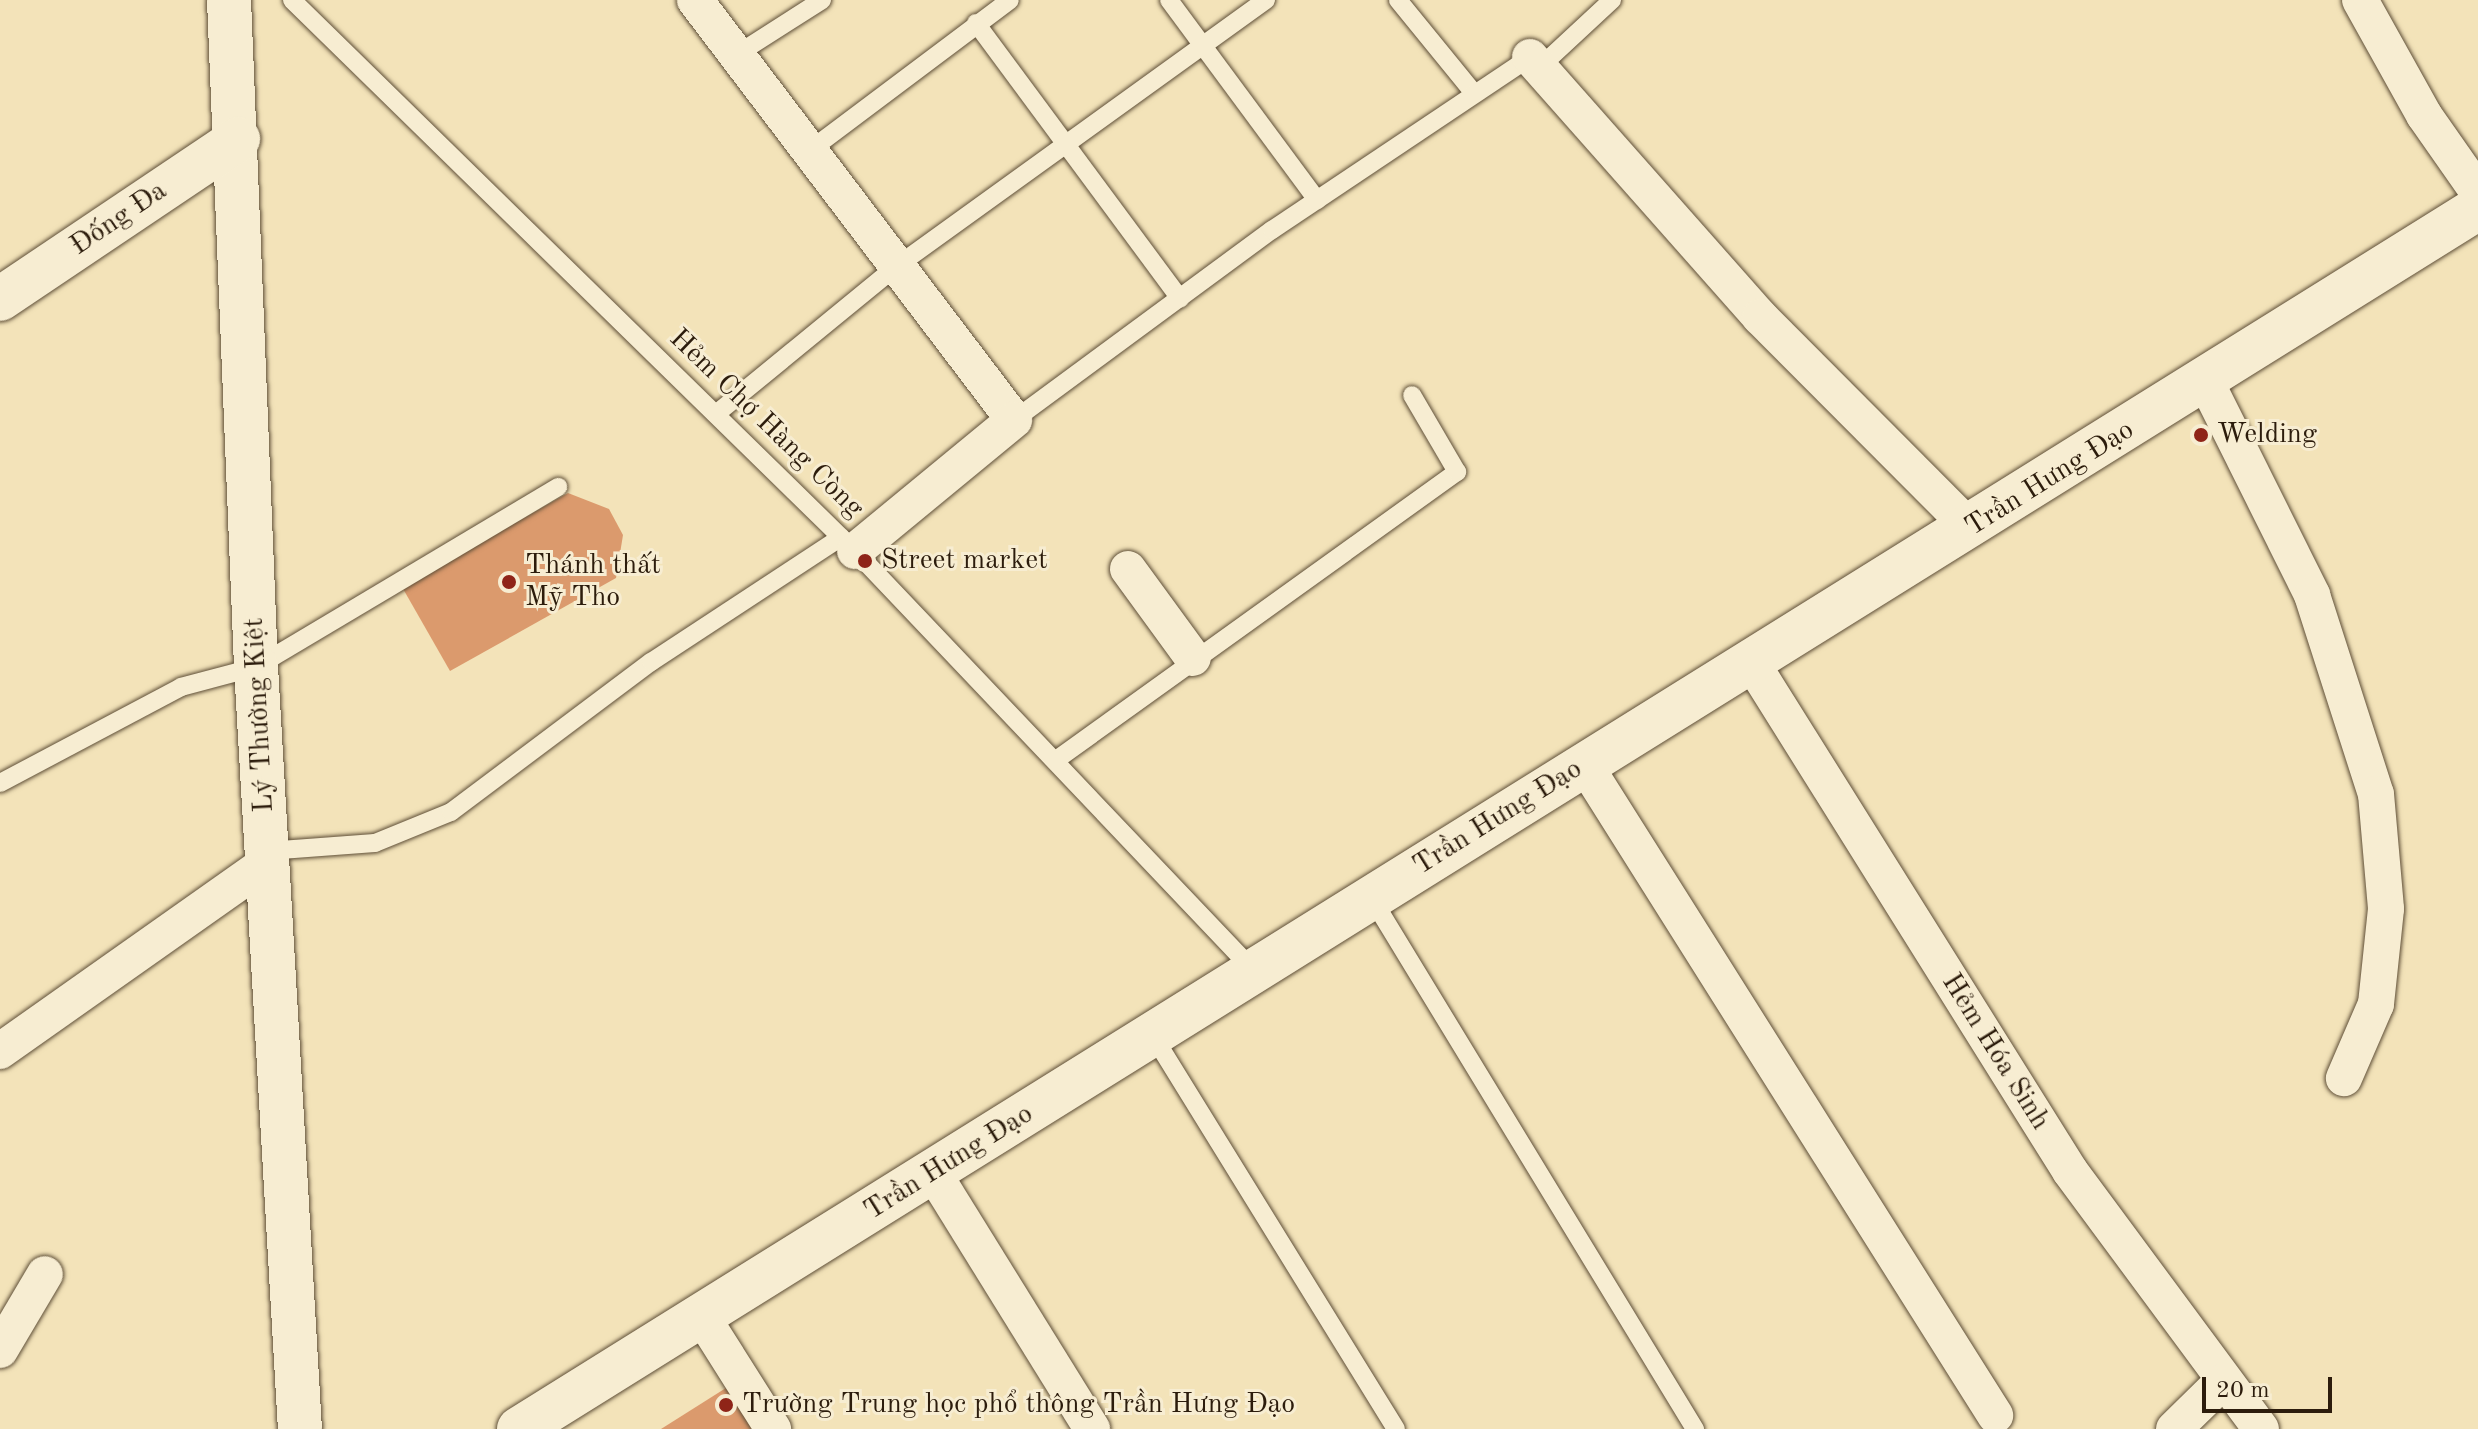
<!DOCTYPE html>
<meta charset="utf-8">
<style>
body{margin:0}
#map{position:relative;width:2478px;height:1429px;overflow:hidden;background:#f3e3b9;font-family:"Old Standard TT",serif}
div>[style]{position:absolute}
.building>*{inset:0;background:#db9a6d}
.roads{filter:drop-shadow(0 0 2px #5e4e37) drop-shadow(0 0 2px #5e4e37)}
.service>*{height:18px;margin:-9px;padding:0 9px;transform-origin:9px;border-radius:9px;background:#f7edd2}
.minor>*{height:36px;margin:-18px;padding:0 18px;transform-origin:18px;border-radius:18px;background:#f7edd2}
.tertiary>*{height:44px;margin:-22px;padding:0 22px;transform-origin:22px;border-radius:22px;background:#f7edd2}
.dots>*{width:22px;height:22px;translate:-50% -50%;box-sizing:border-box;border:4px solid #f7edd2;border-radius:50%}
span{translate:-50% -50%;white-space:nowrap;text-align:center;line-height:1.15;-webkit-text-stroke:6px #f7edd2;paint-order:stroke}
.street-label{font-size:28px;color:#2c1c0c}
.poi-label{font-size:28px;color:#2c1c0c}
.left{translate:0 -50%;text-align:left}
.scale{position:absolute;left:2202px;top:1377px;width:130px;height:36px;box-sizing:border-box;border:4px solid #2c1c0c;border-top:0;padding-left:10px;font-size:24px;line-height:28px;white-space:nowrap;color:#2c1c0c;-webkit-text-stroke:6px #f7edd2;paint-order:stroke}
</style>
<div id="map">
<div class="building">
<div style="clip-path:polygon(568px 493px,609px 509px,623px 535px,616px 578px,450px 671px,402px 587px)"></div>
<div style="clip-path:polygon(737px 1381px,767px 1429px,661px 1429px)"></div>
</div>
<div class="roads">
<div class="service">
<div style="left:292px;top:0;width:788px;rotate:44.38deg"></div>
<div style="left:855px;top:551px;width:578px;rotate:46.47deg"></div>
<div style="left:1169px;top:0;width:249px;rotate:53.5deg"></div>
<div style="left:1398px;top:0;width:119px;rotate:50.8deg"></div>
<div style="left:976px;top:23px;width:343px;rotate:53.5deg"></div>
<div style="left:736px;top:55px;width:102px;rotate:-32.6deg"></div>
<div style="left:1541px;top:66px;width:97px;rotate:-42.9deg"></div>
<div style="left:809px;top:151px;width:251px;rotate:-36.9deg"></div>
<div style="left:716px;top:414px;width:234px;rotate:-39.3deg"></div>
<div style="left:897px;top:266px;width:455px;rotate:-35.8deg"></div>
<div style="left:1014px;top:420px;width:320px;rotate:-36.4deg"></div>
<div style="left:1272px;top:230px;width:311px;rotate:-33.8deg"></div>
<div style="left:1056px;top:760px;width:494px;rotate:-35.7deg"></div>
<div style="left:1457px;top:472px;width:89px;rotate:-120.3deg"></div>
<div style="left:0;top:783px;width:205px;rotate:-27.9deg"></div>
<div style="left:181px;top:687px;width:78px;rotate:-14.9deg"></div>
<div style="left:256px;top:667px;width:352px;rotate:-30.8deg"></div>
<div style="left:267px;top:851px;width:108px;rotate:-4.2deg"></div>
<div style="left:375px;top:843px;width:82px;rotate:-22.2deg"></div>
<div style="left:451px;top:812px;width:250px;rotate:-36.9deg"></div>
<div style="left:651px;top:662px;width:227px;rotate:-33.3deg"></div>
<div style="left:1371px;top:897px;width:623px;rotate:58.66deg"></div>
<div style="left:1152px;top:1034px;width:464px;rotate:58.3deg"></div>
</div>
<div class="minor">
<div style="left:695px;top:0;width:527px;rotate:52.78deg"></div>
<div style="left:1014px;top:420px;width:206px;rotate:140.5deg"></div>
<div style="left:2360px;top:0;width:132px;rotate:60.9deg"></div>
<div style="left:2424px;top:115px;width:94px;rotate:55deg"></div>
<div style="left:1530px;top:57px;width:347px;rotate:48.5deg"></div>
<div style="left:1760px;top:317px;width:298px;rotate:45.1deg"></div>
<div style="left:2206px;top:382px;width:238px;rotate:63.5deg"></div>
<div style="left:2312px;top:595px;width:209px;rotate:72.2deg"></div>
<div style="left:2376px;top:794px;width:115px;rotate:85deg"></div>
<div style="left:2386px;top:909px;width:96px;rotate:96deg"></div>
<div style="left:2376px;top:1004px;width:81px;rotate:113.4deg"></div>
<div style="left:1128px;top:569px;width:110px;rotate:53.9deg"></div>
<div style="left:1750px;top:660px;width:603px;rotate:57.94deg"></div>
<div style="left:2070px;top:1171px;width:321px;rotate:53.5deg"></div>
<div style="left:1585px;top:765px;width:769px;rotate:57.76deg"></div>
<div style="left:0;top:1051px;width:328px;rotate:-35.2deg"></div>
<div style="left:934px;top:1174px;width:300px;rotate:58.2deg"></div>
<div style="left:701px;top:1315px;width:135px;rotate:57.7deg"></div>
<div style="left:0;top:1350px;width:88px;rotate:-59.4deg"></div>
<div style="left:2174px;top:1429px;width:67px;rotate:-44.4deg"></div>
</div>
<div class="tertiary">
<div style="left:229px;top:0;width:668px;rotate:87.68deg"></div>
<div style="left:256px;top:667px;width:763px;rotate:86.7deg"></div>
<div style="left:0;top:299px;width:287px;rotate:-33.9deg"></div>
<div style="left:519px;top:1429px;width:2308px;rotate:-31.93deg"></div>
</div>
</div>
<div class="dots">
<div style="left:2201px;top:435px;background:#8f2418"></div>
<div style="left:865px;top:561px;background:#8f2418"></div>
<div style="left:509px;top:582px;background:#8f2418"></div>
<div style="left:726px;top:1405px;background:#8f2418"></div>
</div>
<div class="street-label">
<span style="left:119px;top:219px;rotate:-34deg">Đống Đa</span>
<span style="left:766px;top:424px;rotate:44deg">Hẻm Chợ Hàng Còng</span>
<span style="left:2050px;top:479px;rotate:-32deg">Trần Hưng Đạo</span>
<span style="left:260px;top:715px;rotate:-93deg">Lý Thường Kiệt</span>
<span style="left:1498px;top:818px;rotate:-32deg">Trần Hưng Đạo</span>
<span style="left:1995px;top:1052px;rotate:58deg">Hẻm Hóa Sinh</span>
<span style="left:949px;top:1163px;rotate:-32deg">Trần Hưng Đạo</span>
</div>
<div class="poi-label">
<span class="left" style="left:2217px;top:435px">Welding</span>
<span class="left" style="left:881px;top:561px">Street market</span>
<span class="left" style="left:525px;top:582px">Thánh thất<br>Mỹ Tho</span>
<span class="left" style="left:742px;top:1405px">Trường Trung học phổ thông Trần Hưng Đạo</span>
</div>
<div class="scale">20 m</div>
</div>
